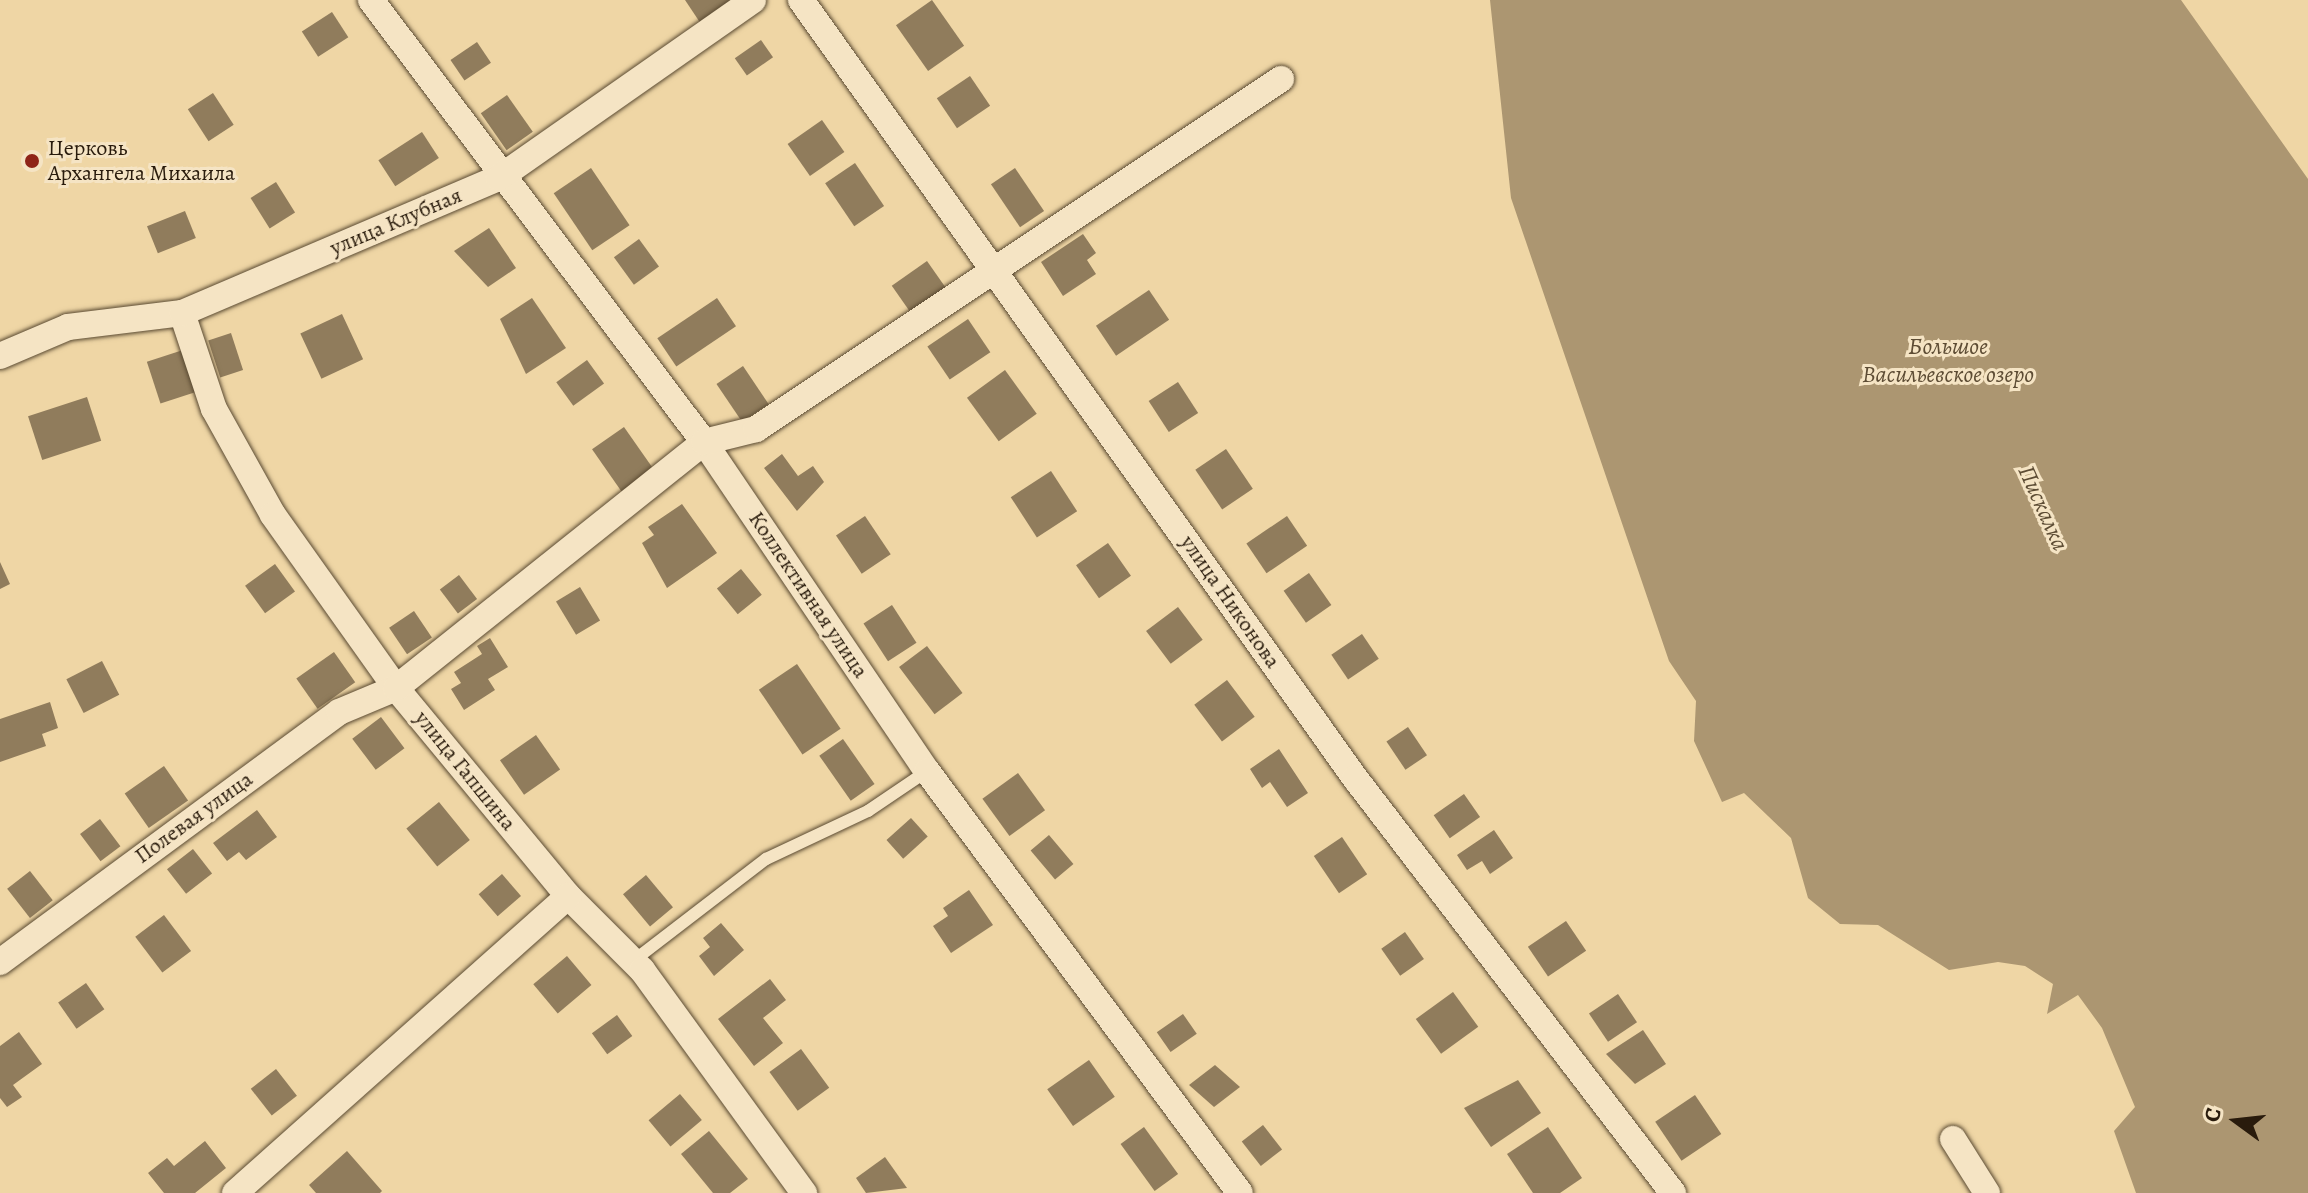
<!DOCTYPE html>
<meta charset="utf-8">
<style>
body{margin:0}
#map{position:relative;width:2308px;height:1193px;overflow:hidden;background:#efd6a5;font-family:Alegreya,serif}
div>[style]{position:absolute}
.water>*{inset:0;background:#ac9671}
.building>*{inset:0;background:#907c5c;transform-origin:0 0}
.roads{filter:drop-shadow(0 0 2px #5a4a32) drop-shadow(0 0 2px #5a4a32)}
.lane>*{height:12px;margin:-6px;padding:0 6px;transform-origin:6px;border-radius:6px;background:#f5e4c4}
.street>*{height:26px;margin:-13px;padding:0 13px;transform-origin:13px;border-radius:13px;background:#f5e4c4}
.dots>*{width:22px;height:22px;translate:-50% -50%;box-sizing:border-box;border:4px solid #f5e4c4;border-radius:50%}
span{translate:-50% -50%;white-space:nowrap;text-align:center;line-height:1.15;-webkit-text-stroke:6px #f5e4c4;paint-order:stroke}
.poi-label{font-size:22px;color:#291b0c}
.left{translate:0 -50%;text-align:left}
.street-label{font-size:22px;color:#291b0c}
.water-label{font-size:24px;color:#5d4c34;font-style:italic}
.north{position:absolute;left:2196px;top:1081px;width:80px;height:80px;-webkit-text-stroke:6px #f5e4c4;paint-order:stroke;rotate:285deg;font-size:22px;font-weight:700;line-height:32px;text-align:center;color:#291b0c}
.north::after{content:'';display:block;margin:auto;width:28px;height:36px;background:#291b0c;clip-path:polygon(50% 0,100% 100%,50% 72%,0 100%)}
</style>
<div id="map">
<div class="water">
<div style="clip-path:polygon(1490px 0,2181px 0,2308px 179px,2308px 1193px,2136px 1193px,2114px 1131px,2135px 1107px,2102px 1028px,2078px 995px,2047px 1014px,2053px 984px,2025px 966px,1998px 962px,1949px 970px,1878px 925px,1840px 924px,1808px 898px,1791px 838px,1744px 793px,1722px 802px,1694px 741px,1696px 701px,1669px 661px,1511px 198px)"></div>
</div>
<div class="building">
<div style="clip-path:polygon(685px 0,732px 0,701px 24px)"></div>
<div style="left:932px;top:0;width:56px;height:44px;rotate:55deg"></div>
<div style="left:332px;top:12px;width:30px;height:36px;rotate:57deg"></div>
<div style="left:761px;top:40px;width:21px;height:32px;rotate:55deg"></div>
<div style="left:477px;top:42px;width:25px;height:32px;rotate:56deg"></div>
<div style="left:970px;top:76px;width:36px;height:40px;rotate:56deg"></div>
<div style="left:213px;top:93px;width:38px;height:30px;rotate:57deg"></div>
<div style="left:507px;top:95px;width:45px;height:32px;rotate:55deg"></div>
<div style="left:822px;top:120px;width:39px;height:42px;rotate:55deg"></div>
<div style="left:422px;top:132px;width:31px;height:52px;rotate:57deg"></div>
<div style="left:855px;top:163px;width:52px;height:36px;rotate:56deg"></div>
<div style="left:591px;top:168px;width:69px;height:45px;rotate:56deg"></div>
<div style="left:1015px;top:168px;width:52px;height:29px;rotate:56deg"></div>
<div style="left:276px;top:182px;width:36px;height:30px;rotate:58deg"></div>
<div style="left:185px;top:211px;width:29px;height:41px;rotate:68deg"></div>
<div style="clip-path:polygon(489px 228px,516px 268px,488px 287px,454px 251px)"></div>
<div style="clip-path:polygon(1083px 234px,1096px 253px,1087px 260px,1096px 274px,1063px 296px,1041px 262px)"></div>
<div style="left:639px;top:239px;width:34px;height:31px;rotate:54deg"></div>
<div style="left:927px;top:261px;width:40px;height:43px;rotate:55deg"></div>
<div style="left:1149px;top:290px;width:36px;height:64px;rotate:56deg"></div>
<div style="clip-path:polygon(532px 298px,566px 348px,526px 374px,500px 319px)"></div>
<div style="left:717px;top:298px;width:34px;height:72px;rotate:56deg"></div>
<div style="left:342px;top:314px;width:50px;height:46px;rotate:65deg"></div>
<div style="left:968px;top:319px;width:40px;height:49px;rotate:56deg"></div>
<div style="left:231px;top:333px;width:39px;height:24px;rotate:72deg"></div>
<div style="left:183px;top:350px;width:44px;height:38px;rotate:72deg"></div>
<div style="left:587px;top:360px;width:29px;height:38px;rotate:54deg"></div>
<div style="left:743px;top:366px;width:46px;height:32px;rotate:56deg"></div>
<div style="left:1005px;top:370px;width:54px;height:47px;rotate:54deg"></div>
<div style="left:1178px;top:382px;width:37px;height:35px;rotate:57deg"></div>
<div style="left:87px;top:397px;width:46px;height:62px;rotate:72deg"></div>
<div style="left:624px;top:427px;width:55px;height:39px;rotate:55deg"></div>
<div style="left:1226px;top:449px;width:48px;height:37px;rotate:56deg"></div>
<div style="clip-path:polygon(782px 454px,798px 476px,813px 466px,824px 482px,797px 511px,764px 468px)"></div>
<div style="left:1051px;top:471px;width:48px;height:48px;rotate:57deg"></div>
<div style="clip-path:polygon(682px 504px,717px 553px,667px 588px,642px 543px,654px 535px,648px 527px)"></div>
<div style="left:865px;top:516px;width:46px;height:35px;rotate:56deg"></div>
<div style="left:1287px;top:516px;width:36px;height:49px;rotate:56deg"></div>
<div style="left:1108px;top:543px;width:40px;height:39px;rotate:55deg"></div>
<div style="clip-path:polygon(0 562px,10px 584px,0 589px)"></div>
<div style="left:275px;top:564px;width:34px;height:37px;rotate:54deg"></div>
<div style="left:741px;top:569px;width:33px;height:31px;rotate:51deg"></div>
<div style="left:1309px;top:573px;width:39px;height:31px;rotate:55deg"></div>
<div style="left:459px;top:575px;width:30px;height:24px;rotate:53deg"></div>
<div style="left:580px;top:587px;width:39px;height:28px;rotate:59deg"></div>
<div style="left:892px;top:605px;width:45px;height:34px;rotate:57deg"></div>
<div style="left:1178px;top:607px;width:41px;height:40px;rotate:53deg"></div>
<div style="left:414px;top:611px;width:32px;height:30px;rotate:56deg"></div>
<div style="left:1362px;top:634px;width:30px;height:37px;rotate:56deg"></div>
<div style="clip-path:polygon(490px 638px,508px 667px,488px 679px,495px 690px,464px 710px,451px 689px,461px 683px,454px 672px,482px 654px,477px 646px)"></div>
<div style="left:927px;top:646px;width:59px;height:35px;rotate:53deg"></div>
<div style="left:334px;top:652px;width:37px;height:46px;rotate:55deg"></div>
<div style="left:102px;top:661px;width:38px;height:40px;rotate:63deg"></div>
<div style="left:797px;top:664px;width:78px;height:46px;rotate:56deg"></div>
<div style="left:1227px;top:680px;width:46px;height:41px;rotate:53deg"></div>
<div style="clip-path:polygon(50px 702px,58px 728px,42px 734px,46px 746px,0 762px,0 719px)"></div>
<div style="left:381px;top:717px;width:39px;height:36px;rotate:53deg"></div>
<div style="left:1408px;top:727px;width:34px;height:26px;rotate:56deg"></div>
<div style="left:536px;top:735px;width:42px;height:44px;rotate:55deg"></div>
<div style="left:843px;top:739px;width:55px;height:29px;rotate:55deg"></div>
<div style="clip-path:polygon(1279px 749px,1308px 793px,1287px 807px,1270px 782px,1262px 788px,1250px 769px)"></div>
<div style="left:164px;top:766px;width:42px;height:48px;rotate:55deg"></div>
<div style="left:1018px;top:773px;width:46px;height:44px;rotate:54deg"></div>
<div style="left:1464px;top:794px;width:28px;height:37px;rotate:55deg"></div>
<div style="left:439px;top:802px;width:49px;height:42px;rotate:51deg"></div>
<div style="clip-path:polygon(257px 810px,277px 837px,246px 860px,239px 852px,227px 861px,213px 843px)"></div>
<div style="left:911px;top:818px;width:25px;height:33px;rotate:48deg"></div>
<div style="left:100px;top:819px;width:34px;height:25px;rotate:53deg"></div>
<div style="clip-path:polygon(1494px 830px,1513px 858px,1490px 874px,1482px 861px,1467px 870px,1457px 855px)"></div>
<div style="left:1049px;top:835px;width:38px;height:24px;rotate:50deg"></div>
<div style="left:1342px;top:837px;width:45px;height:34px;rotate:56deg"></div>
<div style="left:193px;top:849px;width:31px;height:33px;rotate:52deg"></div>
<div style="left:30px;top:871px;width:37px;height:29px;rotate:52deg"></div>
<div style="left:502px;top:874px;width:29px;height:31px;rotate:49deg"></div>
<div style="left:646px;top:875px;width:42px;height:30px;rotate:50deg"></div>
<div style="clip-path:polygon(969px 890px,993px 925px,951px 953px,933px 926px,948px 916px,943px 908px)"></div>
<div style="left:164px;top:915px;width:45px;height:36px;rotate:53deg"></div>
<div style="left:1566px;top:921px;width:36px;height:46px;rotate:56deg"></div>
<div style="clip-path:polygon(721px 923px,744px 950px,714px 976px,699px 956px,710px 947px,703px 938px)"></div>
<div style="left:1405px;top:932px;width:33px;height:29px;rotate:55deg"></div>
<div style="left:567px;top:956px;width:38px;height:44px;rotate:50deg"></div>
<div style="clip-path:polygon(770px 979px,786px 1000px,763px 1018px,783px 1043px,754px 1066px,718px 1019px)"></div>
<div style="left:86px;top:983px;width:32px;height:34px;rotate:55deg"></div>
<div style="left:1453px;top:992px;width:43px;height:46px;rotate:54deg"></div>
<div style="left:1618px;top:994px;width:34px;height:35px;rotate:56deg"></div>
<div style="left:1183px;top:1014px;width:24px;height:32px;rotate:55deg"></div>
<div style="left:617px;top:1015px;width:26px;height:31px;rotate:54deg"></div>
<div style="clip-path:polygon(1643px 1030px,1666px 1064px,1635px 1084px,1606px 1054px)"></div>
<div style="clip-path:polygon(19px 1032px,42px 1064px,13px 1085px,22px 1097px,7px 1107px,0 1098px,0 1046px)"></div>
<div style="left:801px;top:1049px;width:48px;height:39px;rotate:54deg"></div>
<div style="left:1089px;top:1060px;width:45px;height:51px;rotate:55deg"></div>
<div style="clip-path:polygon(1215px 1065px,1240px 1087px,1214px 1107px,1189px 1085px)"></div>
<div style="left:276px;top:1069px;width:34px;height:32px;rotate:52deg"></div>
<div style="clip-path:polygon(1518px 1080px,1541px 1113px,1491px 1147px,1464px 1108px)"></div>
<div style="left:680px;top:1094px;width:34px;height:41px;rotate:50deg"></div>
<div style="left:1695px;top:1095px;width:47px;height:48px;rotate:56deg"></div>
<div style="left:1263px;top:1125px;width:31px;height:27px;rotate:52deg"></div>
<div style="left:1144px;top:1127px;width:58px;height:29px;rotate:54deg"></div>
<div style="clip-path:polygon(1548px 1127px,1582px 1178px,1560px 1193px,1533px 1193px,1507px 1154px)"></div>
<div style="clip-path:polygon(709px 1131px,748px 1179px,730px 1193px,713px 1193px,681px 1154px)"></div>
<div style="clip-path:polygon(205px 1141px,226px 1168px,195px 1193px,164px 1193px,148px 1173px,167px 1158px,174px 1166px)"></div>
<div style="clip-path:polygon(347px 1151px,382px 1191px,380px 1193px,316px 1193px,309px 1185px)"></div>
<div style="clip-path:polygon(885px 1157px,907px 1188px,866px 1193px,856px 1178px)"></div>
</div>
<div class="roads">
<div class="lane">
<div style="left:633px;top:961px;width:168px;rotate:-37.5deg"></div>
<div style="left:766px;top:859px;width:113px;rotate:-25.2deg"></div>
<div style="left:868px;top:811px;width:71px;rotate:-34.1deg"></div>
</div>
<div class="street">
<div style="left:371px;top:0;width:553px;rotate:53.01deg"></div>
<div style="left:704px;top:442px;width:397px;rotate:55.9deg"></div>
<div style="left:927px;top:771px;width:525px;rotate:53.44deg"></div>
<div style="left:801px;top:0;width:955px;rotate:54.55deg"></div>
<div style="left:1355px;top:778px;width:523px;rotate:52.54deg"></div>
<div style="left:182px;top:313px;width:101px;rotate:71.6deg"></div>
<div style="left:214px;top:409px;width:121px;rotate:60.9deg"></div>
<div style="left:273px;top:515px;width:212px;rotate:54.6deg"></div>
<div style="left:396px;top:688px;width:270px;rotate:50.4deg"></div>
<div style="left:568px;top:896px;width:105px;rotate:45deg"></div>
<div style="left:642px;top:970px;width:276px;rotate:54deg"></div>
<div style="left:0;top:356px;width:74px;rotate:-23.1deg"></div>
<div style="left:68px;top:327px;width:115px;rotate:-7deg"></div>
<div style="left:182px;top:313px;width:345px;rotate:-23.1deg"></div>
<div style="left:499px;top:178px;width:310px;rotate:-35deg"></div>
<div style="left:0;top:962px;width:421px;rotate:-36.4deg"></div>
<div style="left:339px;top:712px;width:62px;rotate:-22.8deg"></div>
<div style="left:396px;top:688px;width:394px;rotate:-38.6deg"></div>
<div style="left:704px;top:442px;width:54px;rotate:-14deg"></div>
<div style="left:756px;top:429px;width:631px;rotate:-33.69deg"></div>
<div style="left:1953px;top:1139px;width:64px;rotate:57.8deg"></div>
<div style="left:235px;top:1193px;width:446px;rotate:-41.7deg"></div>
</div>
</div>
<div class="dots">
<div style="left:32px;top:161px;background:#8f2418"></div>
</div>
<div class="poi-label">
<span class="left" style="left:48px;top:161px">Церковь<br>Архангела Михаила</span>
</div>
<div class="street-label">
<span style="left:396px;top:222px;rotate:-23deg">улица Клубная</span>
<span style="left:808px;top:595px;rotate:56deg">Коллективная улица</span>
<span style="left:1230px;top:602px;rotate:55deg">улица Никонова</span>
<span style="left:465px;top:771px;rotate:51deg">улица Гапшина</span>
<span style="left:194px;top:818px;rotate:-36deg">Полевая улица</span>
</div>
<div class="water-label">
<span style="left:1948px;top:361px">Большое<br>Васильевское озеро</span>
<span style="left:2043px;top:508px;rotate:66deg">Пискалка</span>
</div>
<div class="north">С</div>
</div>
